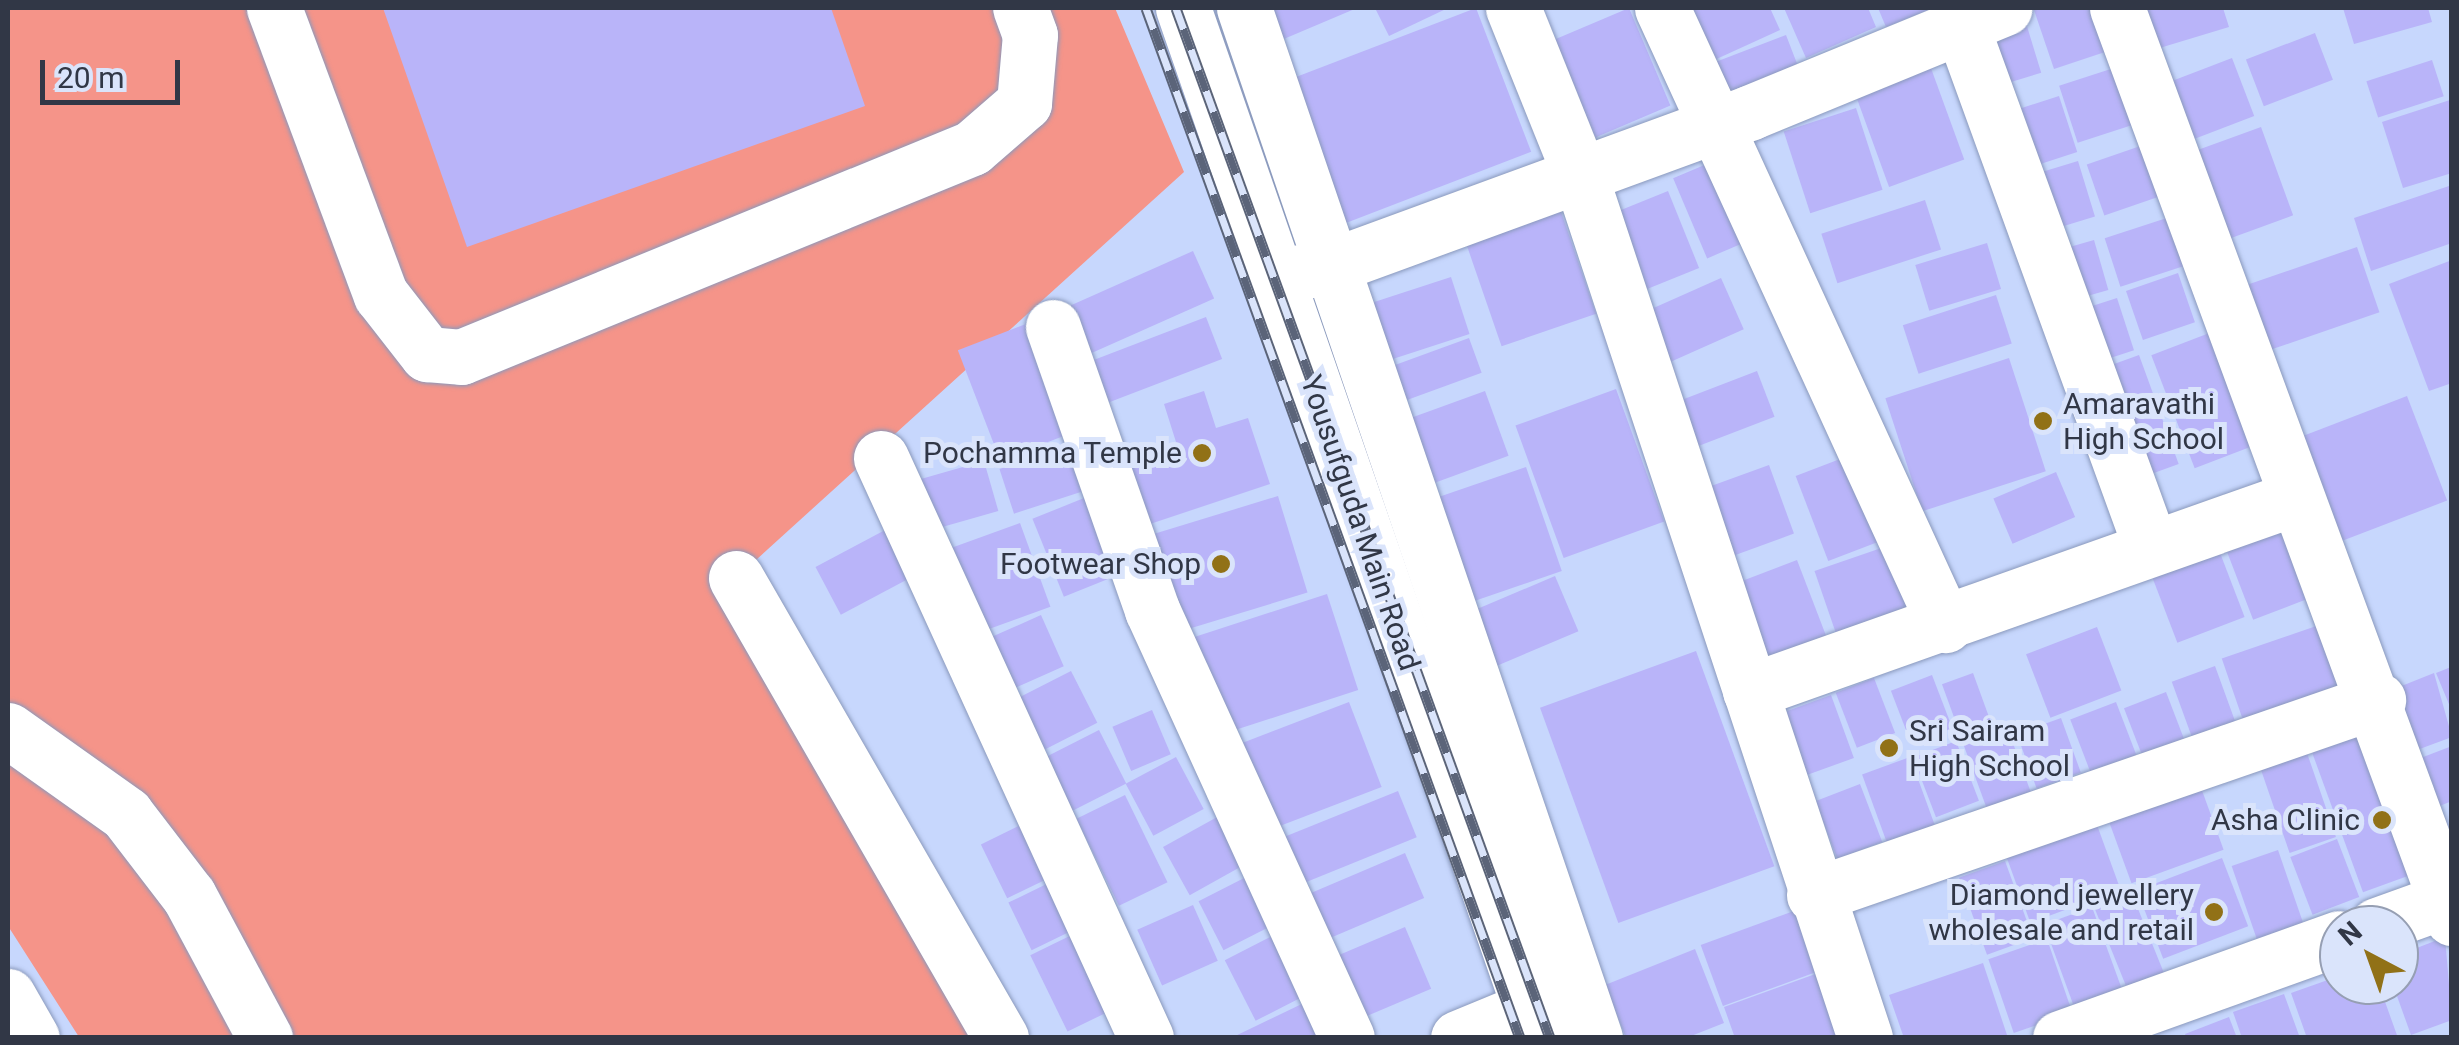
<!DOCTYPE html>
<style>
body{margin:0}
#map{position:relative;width:2459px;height:1045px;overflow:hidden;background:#c7d7fd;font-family:Roboto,sans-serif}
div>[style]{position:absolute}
.green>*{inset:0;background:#f59489}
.building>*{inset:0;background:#b9b4f9;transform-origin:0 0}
.roads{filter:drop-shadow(0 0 2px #8a99bc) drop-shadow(0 0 2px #8a99bc)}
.minor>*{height:55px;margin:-27.5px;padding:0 27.5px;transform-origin:27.5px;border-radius:27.5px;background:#fff}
.major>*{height:55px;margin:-27.5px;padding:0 27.5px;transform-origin:27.5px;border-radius:27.5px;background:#fff}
.rail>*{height:11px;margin-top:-5.5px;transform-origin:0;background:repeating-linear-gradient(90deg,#dae4fb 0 22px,#5b6479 0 44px);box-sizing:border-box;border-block:2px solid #5b6479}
.dots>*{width:28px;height:28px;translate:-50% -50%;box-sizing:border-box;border:5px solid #dae4fb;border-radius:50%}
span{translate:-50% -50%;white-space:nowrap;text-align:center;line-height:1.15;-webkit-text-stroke:10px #dae4fb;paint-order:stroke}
.poi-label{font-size:30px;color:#313746}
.left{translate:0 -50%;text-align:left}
.right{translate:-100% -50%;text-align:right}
.street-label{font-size:30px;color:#313746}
.frame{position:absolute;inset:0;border:10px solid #313746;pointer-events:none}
.north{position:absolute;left:2319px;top:905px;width:100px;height:100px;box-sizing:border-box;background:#dae4fb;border:2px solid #969fb3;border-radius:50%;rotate:319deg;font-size:28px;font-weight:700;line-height:40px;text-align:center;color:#313746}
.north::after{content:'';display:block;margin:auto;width:35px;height:45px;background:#917117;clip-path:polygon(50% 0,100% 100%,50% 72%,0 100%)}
.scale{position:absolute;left:40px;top:60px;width:140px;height:45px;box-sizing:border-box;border:5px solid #313746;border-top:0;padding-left:12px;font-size:30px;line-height:35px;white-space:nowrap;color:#313746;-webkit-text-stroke:8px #dae4fb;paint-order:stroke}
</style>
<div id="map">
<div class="green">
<div style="clip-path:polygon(8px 8px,1115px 8px,1184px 172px,736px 578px,981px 1037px,79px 1037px,8px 926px)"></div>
</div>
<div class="building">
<div style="clip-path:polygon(383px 8px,831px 8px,865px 106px,467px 247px)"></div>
<div style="clip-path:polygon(1257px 8px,1357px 8px,1272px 44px)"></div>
<div style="clip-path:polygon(1375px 8px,1448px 8px,1389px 36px)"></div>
<div style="left:1476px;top:8px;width:154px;height:204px;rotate:69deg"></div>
<div style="left:1629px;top:8px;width:106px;height:100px;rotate:67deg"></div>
<div style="clip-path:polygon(1673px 8px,1770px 8px,1780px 30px,1699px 67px)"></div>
<div style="clip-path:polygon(1784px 8px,1868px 8px,1876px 27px,1806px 58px)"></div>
<div style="clip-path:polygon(1878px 8px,1933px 8px,1886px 27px)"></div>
<div style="clip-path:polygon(2093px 8px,2108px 51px,2054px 69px,2034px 10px)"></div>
<div style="clip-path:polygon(2141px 8px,2223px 8px,2229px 27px,2153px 50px)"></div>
<div style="clip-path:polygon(2343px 8px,2428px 8px,2432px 22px,2354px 44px)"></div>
<div style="left:2026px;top:23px;width:52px;height:75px;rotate:73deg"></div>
<div style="left:2315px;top:33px;width:50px;height:74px;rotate:69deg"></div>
<div style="left:1786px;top:35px;width:44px;height:86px;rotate:69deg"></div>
<div style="left:2232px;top:58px;width:62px;height:65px;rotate:69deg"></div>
<div style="left:1928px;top:60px;width:106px;height:80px;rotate:70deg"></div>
<div style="left:2432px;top:60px;width:38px;height:69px;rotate:72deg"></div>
<div style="left:2120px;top:66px;width:60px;height:64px;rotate:72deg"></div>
<div style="left:2059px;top:96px;width:59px;height:75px;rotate:72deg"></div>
<div style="clip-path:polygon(2450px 100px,2452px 173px,2403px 188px,2382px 122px)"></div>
<div style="left:1856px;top:108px;width:86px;height:76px;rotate:72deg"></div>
<div style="left:2261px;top:127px;width:94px;height:82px;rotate:70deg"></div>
<div style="left:2152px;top:142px;width:54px;height:69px;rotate:71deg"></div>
<div style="left:1721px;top:158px;width:87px;height:52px;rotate:67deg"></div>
<div style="left:2078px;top:161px;width:58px;height:68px;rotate:73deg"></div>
<div style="clip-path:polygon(2452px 185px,2452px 243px,2371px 271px,2354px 218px)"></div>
<div style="left:1668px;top:191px;width:83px;height:68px;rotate:68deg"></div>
<div style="left:1925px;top:200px;width:52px;height:109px;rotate:72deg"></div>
<div style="left:1559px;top:206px;width:114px;height:100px;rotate:71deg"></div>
<div style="left:2176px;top:215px;width:51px;height:75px;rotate:72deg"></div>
<div style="left:2094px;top:240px;width:52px;height:62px;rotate:74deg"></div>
<div style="left:1987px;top:243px;width:48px;height:75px;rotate:73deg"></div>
<div style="left:2357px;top:247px;width:69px;height:123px;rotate:71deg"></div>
<div style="left:1193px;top:251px;width:52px;height:147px;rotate:66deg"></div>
<div style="clip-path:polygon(2452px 260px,2452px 383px,2429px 391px,2389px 284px)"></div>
<div style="left:2178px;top:273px;width:52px;height:55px;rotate:71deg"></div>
<div style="left:1451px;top:277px;width:60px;height:96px;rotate:72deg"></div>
<div style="left:1721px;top:278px;width:56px;height:91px;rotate:66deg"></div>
<div style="left:1996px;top:295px;width:51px;height:98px;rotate:72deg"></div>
<div style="left:2117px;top:298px;width:55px;height:61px;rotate:72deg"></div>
<div style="left:1206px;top:317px;width:45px;height:121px;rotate:69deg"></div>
<div style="left:1026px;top:324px;width:118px;height:73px;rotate:69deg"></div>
<div style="left:2212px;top:332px;width:121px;height:65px;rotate:69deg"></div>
<div style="left:1469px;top:338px;width:37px;height:94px;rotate:70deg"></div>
<div style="left:2139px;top:355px;width:116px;height:66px;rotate:70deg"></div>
<div style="left:2009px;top:358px;width:119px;height:130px;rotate:72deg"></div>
<div style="left:1757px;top:371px;width:49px;height:92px;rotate:69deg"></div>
<div style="left:1616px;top:389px;width:141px;height:107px;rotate:70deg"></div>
<div style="clip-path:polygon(1204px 391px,1216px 428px,1248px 418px,1270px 484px,1135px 529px,1113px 463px,1176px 442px,1164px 404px)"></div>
<div style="left:1485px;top:391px;width:69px;height:85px;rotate:70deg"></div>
<div style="left:2407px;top:396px;width:112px;height:115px;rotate:69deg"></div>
<div style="left:1067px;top:447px;width:47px;height:71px;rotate:72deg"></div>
<div style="left:1861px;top:451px;width:91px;height:70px;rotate:69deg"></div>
<div style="left:984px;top:461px;width:52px;height:72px;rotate:74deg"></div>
<div style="left:1769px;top:465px;width:73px;height:74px;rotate:70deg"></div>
<div style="left:1526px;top:467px;width:110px;height:104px;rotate:71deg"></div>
<div style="left:2056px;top:472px;width:49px;height:68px;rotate:67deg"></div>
<div style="left:1089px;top:496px;width:84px;height:61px;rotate:68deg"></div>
<div style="left:1278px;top:496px;width:101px;height:148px;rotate:73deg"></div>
<div style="left:2282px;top:522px;width:81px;height:62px;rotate:69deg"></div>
<div style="left:1020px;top:523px;width:89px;height:80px;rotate:70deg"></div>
<div style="left:887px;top:529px;width:54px;height:81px;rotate:62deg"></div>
<div style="left:1893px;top:544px;width:75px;height:83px;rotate:71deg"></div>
<div style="left:2217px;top:545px;width:77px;height:72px;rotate:69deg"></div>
<div style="left:1797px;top:560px;width:98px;height:68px;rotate:69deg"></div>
<div style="left:1555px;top:576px;width:60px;height:98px;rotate:67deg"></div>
<div style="left:1327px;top:594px;width:101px;height:149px;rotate:72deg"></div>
<div style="left:1041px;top:615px;width:56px;height:63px;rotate:66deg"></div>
<div style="left:2322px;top:624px;width:75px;height:106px;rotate:71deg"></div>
<div style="left:2097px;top:627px;width:68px;height:76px;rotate:69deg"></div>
<div style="left:1696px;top:651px;width:229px;height:166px;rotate:70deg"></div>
<div style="left:2215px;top:666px;width:75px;height:46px;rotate:70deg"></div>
<div style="clip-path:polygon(2451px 667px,2451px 709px,2436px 673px)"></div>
<div style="left:1071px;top:671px;width:58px;height:60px;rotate:63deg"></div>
<div style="left:1973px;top:673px;width:50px;height:33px;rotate:70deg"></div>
<div style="clip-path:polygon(2434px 673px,2452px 737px,2417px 750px,2394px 689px)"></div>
<div style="left:1932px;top:675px;width:57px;height:44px;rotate:69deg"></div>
<div style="left:1874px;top:678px;width:59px;height:41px;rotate:69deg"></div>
<div style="left:2166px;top:692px;width:60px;height:45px;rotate:69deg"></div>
<div style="left:1831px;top:695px;width:67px;height:53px;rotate:70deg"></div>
<div style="left:1349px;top:702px;width:91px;height:127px;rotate:69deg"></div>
<div style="left:2116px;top:702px;width:70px;height:49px;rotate:69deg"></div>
<div style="left:1152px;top:710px;width:48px;height:43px;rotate:67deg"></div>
<div style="left:2061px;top:718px;width:58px;height:47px;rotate:70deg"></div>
<div style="left:2006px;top:724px;width:75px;height:47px;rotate:70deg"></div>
<div style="left:2361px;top:726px;width:157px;height:55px;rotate:70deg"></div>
<div style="left:1099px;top:730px;width:60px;height:63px;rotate:63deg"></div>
<div style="left:1956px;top:741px;width:64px;height:46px;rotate:69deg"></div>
<div style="clip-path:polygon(2452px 746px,2452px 801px,2437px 807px,2418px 759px)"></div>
<div style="left:2306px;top:750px;width:92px;height:49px;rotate:71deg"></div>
<div style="left:1176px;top:757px;width:59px;height:57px;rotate:62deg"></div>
<div style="left:1910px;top:757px;width:75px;height:51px;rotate:70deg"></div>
<div style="left:1860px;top:784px;width:62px;height:48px;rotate:69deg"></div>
<div style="left:2200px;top:785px;width:69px;height:98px;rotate:70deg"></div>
<div style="left:1398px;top:791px;width:50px;height:135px;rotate:68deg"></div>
<div style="left:1125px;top:795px;width:97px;height:54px;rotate:64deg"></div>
<div style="left:1219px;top:816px;width:55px;height:64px;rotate:61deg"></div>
<div style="left:1033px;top:819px;width:60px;height:58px;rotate:64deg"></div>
<div style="left:2097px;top:825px;width:69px;height:96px;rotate:70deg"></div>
<div style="left:2337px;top:839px;width:62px;height:50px;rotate:69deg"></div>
<div style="left:2278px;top:850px;width:78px;height:49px;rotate:71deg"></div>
<div style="left:1405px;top:853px;width:49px;height:106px;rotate:67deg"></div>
<div style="left:2222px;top:858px;width:73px;height:91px;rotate:69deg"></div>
<div style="left:2005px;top:861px;width:82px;height:49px;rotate:70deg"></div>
<div style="left:1252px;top:874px;width:55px;height:60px;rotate:63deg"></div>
<div style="left:1065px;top:875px;width:53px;height:63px;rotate:64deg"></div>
<div style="left:2132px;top:894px;width:102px;height:40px;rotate:68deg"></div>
<div style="left:1193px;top:905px;width:61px;height:61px;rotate:66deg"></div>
<div style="left:1805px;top:907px;width:65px;height:111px;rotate:70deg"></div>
<div style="left:2092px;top:907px;width:111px;height:51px;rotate:70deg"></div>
<div style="left:1405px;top:927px;width:67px;height:73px;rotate:67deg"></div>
<div style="left:1086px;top:928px;width:85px;height:62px;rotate:64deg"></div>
<div style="left:1280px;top:932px;width:68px;height:62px;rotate:63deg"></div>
<div style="clip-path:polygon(2445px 937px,2452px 1020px,2411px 1035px,2393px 985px,2399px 955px)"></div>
<div style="left:2047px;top:939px;width:78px;height:62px;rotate:71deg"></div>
<div style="clip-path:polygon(1695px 949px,1724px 1023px,1686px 1038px,1626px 1038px,1605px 985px)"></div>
<div style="clip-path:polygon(1983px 963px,2008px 1038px,1904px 1038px,1889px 995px)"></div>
<div style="clip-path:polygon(1832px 968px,1857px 1038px,1735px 1038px,1724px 1007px)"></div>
<div style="clip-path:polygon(2339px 976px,2339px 985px,2379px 985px,2398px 1038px,2307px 1038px,2291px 993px)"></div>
<div style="clip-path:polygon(2284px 994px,2300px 1038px,2242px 1038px,2233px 1012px)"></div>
<div style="clip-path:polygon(1308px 1001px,1326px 1038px,1231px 1038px)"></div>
<div style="clip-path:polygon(2229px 1017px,2237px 1038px,2187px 1038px,2185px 1034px)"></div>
</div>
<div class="roads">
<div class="minor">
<div style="left:274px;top:8px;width:306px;rotate:69.6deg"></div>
<div style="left:381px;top:295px;width:75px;rotate:52.1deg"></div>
<div style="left:427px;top:354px;width:34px;rotate:5deg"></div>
<div style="left:461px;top:357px;width:552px;rotate:-22.24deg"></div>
<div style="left:972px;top:148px;width:69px;rotate:-40.9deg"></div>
<div style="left:1024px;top:103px;width:68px;rotate:-85deg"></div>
<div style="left:1030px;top:35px;width:29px;rotate:-110deg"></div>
<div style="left:1513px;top:8px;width:177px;rotate:68.1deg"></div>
<div style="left:1579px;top:172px;width:912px;rotate:71.72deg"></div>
<div style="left:1662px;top:8px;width:679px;rotate:65.36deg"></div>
<div style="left:2117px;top:8px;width:970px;rotate:69.79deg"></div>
<div style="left:1960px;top:22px;width:556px;rotate:70.03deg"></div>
<div style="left:1275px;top:277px;width:57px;rotate:-11.1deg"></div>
<div style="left:1331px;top:266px;width:447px;rotate:-20.1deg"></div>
<div style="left:1751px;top:112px;width:274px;rotate:-22.3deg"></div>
<div style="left:1053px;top:327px;width:300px;rotate:70.7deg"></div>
<div style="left:1152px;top:610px;width:470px;rotate:65.5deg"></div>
<div style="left:881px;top:458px;width:638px;rotate:65.44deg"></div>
<div style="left:736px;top:578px;width:531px;rotate:60.05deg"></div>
<div style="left:1750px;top:691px;width:578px;rotate:-19.5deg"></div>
<div style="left:8px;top:730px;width:145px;rotate:35.4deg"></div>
<div style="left:126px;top:814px;width:103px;rotate:52.5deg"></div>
<div style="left:189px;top:896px;width:161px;rotate:61.8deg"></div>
<div style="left:1814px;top:895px;width:597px;rotate:-19.07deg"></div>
<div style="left:2377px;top:925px;width:80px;rotate:-19.8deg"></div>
<div style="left:8px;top:996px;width:48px;rotate:60.3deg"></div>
<div style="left:1458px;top:1038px;width:76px;rotate:-22.5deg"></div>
<div style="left:2060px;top:1038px;width:296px;rotate:-19.7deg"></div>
</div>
<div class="major">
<div style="left:1183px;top:8px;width:1090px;rotate:70.88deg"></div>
<div style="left:1244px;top:8px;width:1088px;rotate:71.18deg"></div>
</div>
</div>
<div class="rail">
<div style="left:1146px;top:8px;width:1096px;rotate:70.04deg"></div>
<div style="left:1176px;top:8px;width:1096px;rotate:70.04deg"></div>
</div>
<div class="dots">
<div style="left:2043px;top:421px;background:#917117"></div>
<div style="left:1202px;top:453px;background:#917117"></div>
<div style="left:1221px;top:564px;background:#917117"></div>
<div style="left:1889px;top:748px;background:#917117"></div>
<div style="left:2382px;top:820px;background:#917117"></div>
<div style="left:2214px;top:912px;background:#917117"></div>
</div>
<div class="poi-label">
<span class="left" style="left:2063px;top:421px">Amaravathi<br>High School</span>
<span class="right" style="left:1182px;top:453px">Pochamma Temple</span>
<span class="right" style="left:1201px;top:564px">Footwear Shop</span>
<span class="left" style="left:1909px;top:748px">Sri Sairam<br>High School</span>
<span class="right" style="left:2360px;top:820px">Asha Clinic</span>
<span class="right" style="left:2194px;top:912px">Diamond jewellery<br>wholesale and retail</span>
</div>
<div class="street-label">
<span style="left:1360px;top:523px;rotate:71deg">Yousufguda Main Road</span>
</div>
<div class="frame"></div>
<div class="north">N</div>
<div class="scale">20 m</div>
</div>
